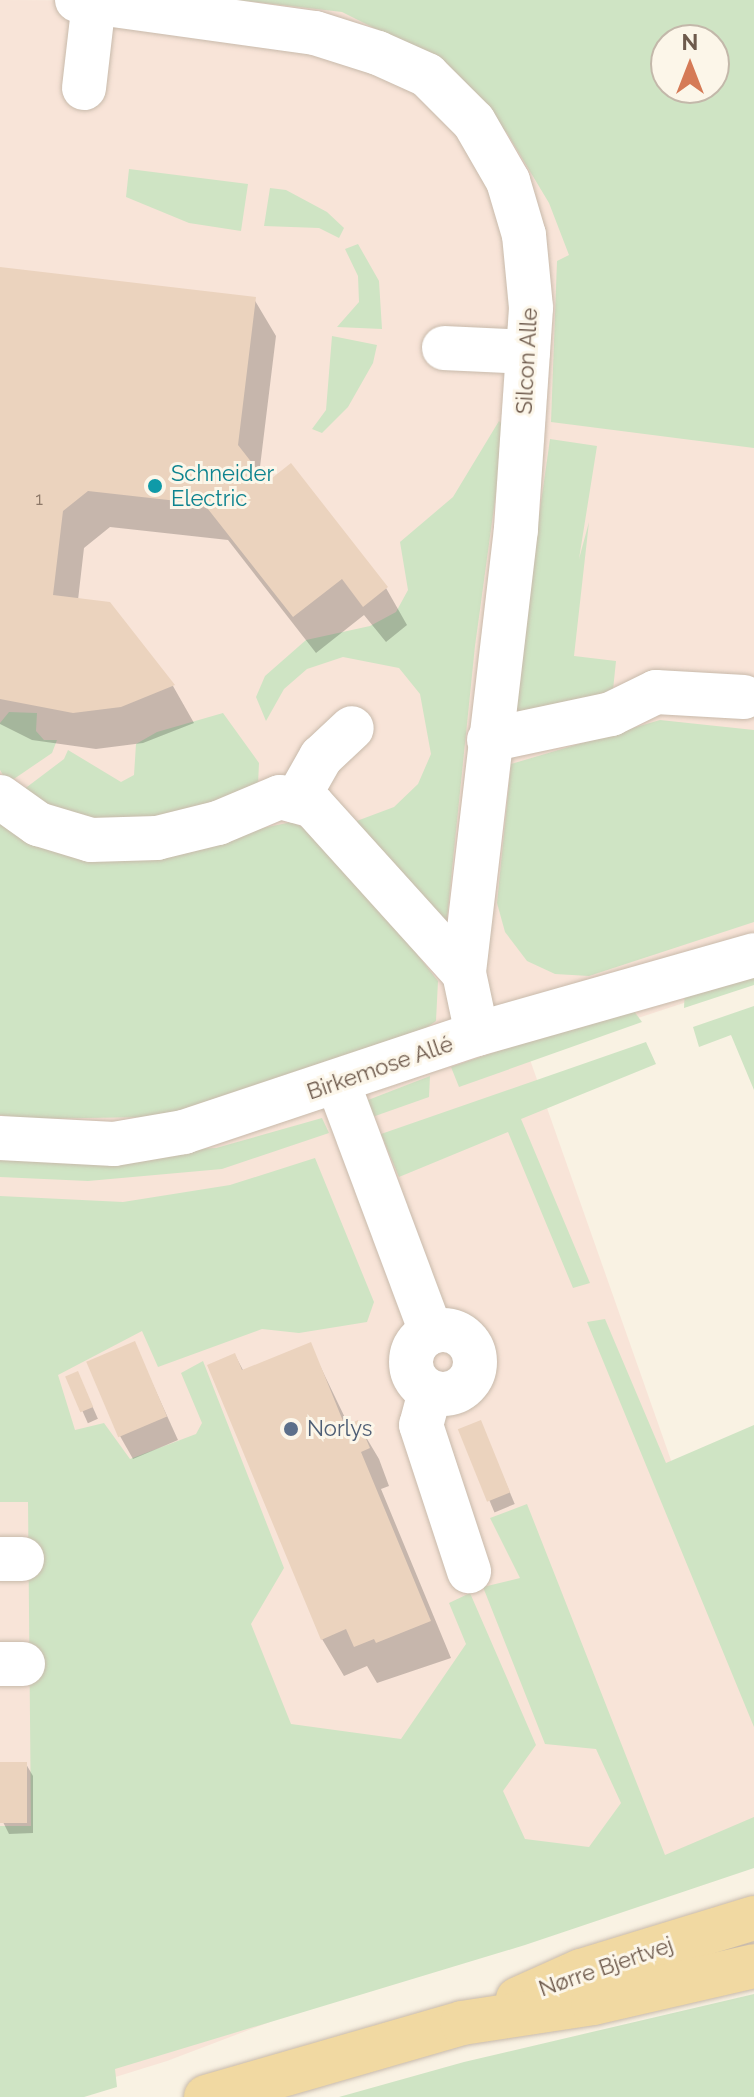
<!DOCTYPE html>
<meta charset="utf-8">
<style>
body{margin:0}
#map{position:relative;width:754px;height:2097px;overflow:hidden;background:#f9f2e3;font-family:Raleway,sans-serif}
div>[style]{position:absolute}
.commercial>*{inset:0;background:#f8e4d8}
.green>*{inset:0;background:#cfe4c4}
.shadow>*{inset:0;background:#0003;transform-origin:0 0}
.building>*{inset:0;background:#ebd3be;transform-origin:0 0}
.roads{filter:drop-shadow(0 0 2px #c8baab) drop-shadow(0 0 2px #c8baab)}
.minor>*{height:44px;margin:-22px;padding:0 22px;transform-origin:22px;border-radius:22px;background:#fff}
.minor>.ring{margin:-22px;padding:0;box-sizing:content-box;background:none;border:44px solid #fff;border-radius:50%}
.major>*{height:44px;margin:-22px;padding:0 22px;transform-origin:22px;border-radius:22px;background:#f1d9a2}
.dots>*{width:22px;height:22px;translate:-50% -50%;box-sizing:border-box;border:4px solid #fcf6e9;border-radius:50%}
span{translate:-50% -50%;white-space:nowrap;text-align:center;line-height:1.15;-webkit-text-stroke:6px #fcf6e9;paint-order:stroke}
.number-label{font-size:18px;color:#8d7868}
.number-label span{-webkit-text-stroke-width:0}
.street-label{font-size:22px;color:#6e5a4c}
.culture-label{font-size:22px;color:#0d838f}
.left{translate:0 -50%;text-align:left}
.service-label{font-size:22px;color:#4e5e75}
.north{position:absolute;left:650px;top:24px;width:80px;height:80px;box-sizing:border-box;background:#fcf6e9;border:2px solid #c3b8aa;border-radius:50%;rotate:0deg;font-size:22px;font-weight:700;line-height:32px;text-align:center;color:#6e5a4c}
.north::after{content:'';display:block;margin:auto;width:28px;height:36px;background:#d57a56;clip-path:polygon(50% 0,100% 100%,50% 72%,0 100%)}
</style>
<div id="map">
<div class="commercial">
<div style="clip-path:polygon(evenodd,0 0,754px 3px,754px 980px,528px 1054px,754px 1696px,754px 1838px,167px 2061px,51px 2097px,0 2097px,0 0,666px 40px,714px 40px,714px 88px,666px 88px,666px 40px)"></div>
</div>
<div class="green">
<div style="clip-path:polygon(evenodd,238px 0,754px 0,754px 448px,551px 422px,557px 261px,569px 255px,549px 203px,507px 133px,456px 80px,386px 34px,342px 12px,238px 0,666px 40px,714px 40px,714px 88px,666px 88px,666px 40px)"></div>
<div style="clip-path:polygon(129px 169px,248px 184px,241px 231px,189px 223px,126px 197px)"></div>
<div style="clip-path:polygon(270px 188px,286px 190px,327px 212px,344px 228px,339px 238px,319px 228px,264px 226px)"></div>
<div style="clip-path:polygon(358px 244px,379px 281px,382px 329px,337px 327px,359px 302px,358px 276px,345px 249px)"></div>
<div style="clip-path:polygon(332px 336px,377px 345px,373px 363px,348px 407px,322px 433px,312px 429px,326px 410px)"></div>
<div style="clip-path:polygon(499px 421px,505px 427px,475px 646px,445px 938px,354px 822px,394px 807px,418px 784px,431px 754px,420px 694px,399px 668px,343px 657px,307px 669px,284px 689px,266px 721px,256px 697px,265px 676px,306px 640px,370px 626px,396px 612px,408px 590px,400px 542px,453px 497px)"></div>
<div style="clip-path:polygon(550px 439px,597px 446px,579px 559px,589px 522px,574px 656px,616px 661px,613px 690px,517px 720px,516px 679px)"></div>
<div style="clip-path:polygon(9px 712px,37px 713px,36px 731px,44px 740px,57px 740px,52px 753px,8px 783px,0 770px,0 723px)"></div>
<div style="clip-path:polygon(223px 713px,259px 763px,258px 785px,234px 801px,127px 827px,48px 811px,23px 790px,64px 759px,68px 750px,121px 782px,134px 775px,136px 744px,157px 732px)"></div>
<div style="clip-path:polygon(660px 720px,754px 730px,754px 922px,589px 976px,555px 974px,527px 961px,505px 932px,497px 903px,511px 764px)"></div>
<div style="clip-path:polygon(0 820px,253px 830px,292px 822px,327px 839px,438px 981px,436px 1021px,407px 1041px,222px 1103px,149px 1117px,24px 1119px,0 1115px)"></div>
<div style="clip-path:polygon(754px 965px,754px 985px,684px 1008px,685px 987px)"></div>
<div style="clip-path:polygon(754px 1006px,754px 1090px,731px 1035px,699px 1047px,693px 1027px)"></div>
<div style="clip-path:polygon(616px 1011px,634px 1011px,642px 1022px,459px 1087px,451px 1067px)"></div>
<div style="clip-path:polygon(646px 1042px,656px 1064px,521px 1119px,590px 1283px,573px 1288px,508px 1132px,399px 1177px,381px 1134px)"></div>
<div style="clip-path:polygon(430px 1076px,429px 1097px,361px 1121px,368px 1100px)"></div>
<div style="clip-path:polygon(322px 1118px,329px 1133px,222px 1169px,88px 1181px,0 1177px,0 1158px,216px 1148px)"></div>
<div style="clip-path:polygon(315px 1158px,374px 1302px,367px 1322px,299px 1333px,262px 1329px,158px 1367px,142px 1331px,58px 1375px,75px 1430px,104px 1423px,130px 1459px,196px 1434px,202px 1423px,181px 1373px,203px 1361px,284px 1568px,251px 1624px,291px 1724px,401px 1739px,466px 1644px,449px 1603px,470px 1593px,536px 1745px,503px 1791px,525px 1839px,589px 1847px,621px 1803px,596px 1749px,545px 1744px,483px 1587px,520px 1578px,490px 1518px,527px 1504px,665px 1855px,754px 1817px,754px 1868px,525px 1945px,115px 2069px,117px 2087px,84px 2097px,0 2097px,0 1826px,31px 1826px,28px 1502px,0 1502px,0 1196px,123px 1202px,230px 1185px)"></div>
<div style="clip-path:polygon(605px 1319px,666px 1463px,754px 1425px,754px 1727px,587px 1322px)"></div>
<div style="clip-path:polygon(754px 1994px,754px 2097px,339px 2097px,464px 2062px)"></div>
</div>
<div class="shadow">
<div style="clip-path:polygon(0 269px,254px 299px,276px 336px,259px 475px,386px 588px,407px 625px,386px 642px,364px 615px,316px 653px,228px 540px,110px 527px,84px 548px,78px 600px,109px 604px,173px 686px,194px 723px,143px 743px,96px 749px,32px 740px,0 724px)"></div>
<div style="clip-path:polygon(134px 1343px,178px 1440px,133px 1459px,120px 1436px)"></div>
<div style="clip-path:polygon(310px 1345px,349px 1426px,357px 1422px,379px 1459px,389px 1486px,381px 1489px,451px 1658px,377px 1683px,367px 1666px,344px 1676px,322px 1639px,235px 1355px,244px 1372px)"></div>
<div style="left:78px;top:1374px;width:49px;height:11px;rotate:66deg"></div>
<div style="left:480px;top:1422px;width:89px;height:22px;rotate:67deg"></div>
<div style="clip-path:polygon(26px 1764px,33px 1776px,33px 1833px,9px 1834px,3px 1822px)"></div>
</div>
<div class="building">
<div style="clip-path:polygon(0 267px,256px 297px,238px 445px,267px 482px,291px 463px,388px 587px,363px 607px,342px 579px,293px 617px,204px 504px,88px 491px,63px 511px,53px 595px,110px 602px,175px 685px,121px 707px,73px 713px,0 699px)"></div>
<div style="left:135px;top:1341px;width:82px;height:53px;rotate:67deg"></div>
<div style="clip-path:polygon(311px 1342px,345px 1426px,358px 1420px,370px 1448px,361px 1452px,431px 1621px,376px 1643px,374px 1639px,354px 1647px,346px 1629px,321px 1640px,207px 1365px,235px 1353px,242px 1370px)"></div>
<div style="left:78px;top:1371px;width:39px;height:14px;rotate:67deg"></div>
<div style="left:481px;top:1420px;width:78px;height:25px;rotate:68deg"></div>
<div style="left:0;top:1762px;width:27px;height:61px"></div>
</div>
<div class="roads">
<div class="minor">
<div style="left:77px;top:0;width:240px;rotate:7.9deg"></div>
<div style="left:315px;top:33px;width:66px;rotate:17.6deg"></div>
<div style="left:378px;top:53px;width:54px;rotate:24.2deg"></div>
<div style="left:427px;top:75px;width:66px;rotate:45deg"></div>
<div style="left:474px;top:122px;width:68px;rotate:60deg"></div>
<div style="left:508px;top:181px;width:56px;rotate:73.5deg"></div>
<div style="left:524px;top:235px;width:73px;rotate:84.5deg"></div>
<div style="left:531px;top:308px;width:222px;rotate:93.9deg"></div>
<div style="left:516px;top:529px;width:447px;rotate:96.7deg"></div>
<div style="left:464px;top:973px;width:62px;rotate:78deg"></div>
<div style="left:84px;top:88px;width:87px;rotate:-83.4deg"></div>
<div style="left:444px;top:348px;width:84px;rotate:2.7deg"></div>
<div style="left:489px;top:740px;width:125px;rotate:-12deg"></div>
<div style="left:611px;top:714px;width:50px;rotate:-26.1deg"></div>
<div style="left:656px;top:692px;width:88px;rotate:3.3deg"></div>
<div style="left:0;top:797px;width:47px;rotate:35.4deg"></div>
<div style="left:38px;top:824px;width:55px;rotate:16.8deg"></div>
<div style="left:91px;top:840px;width:66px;rotate:-1.7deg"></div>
<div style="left:157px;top:838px;width:63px;rotate:-13.8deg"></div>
<div style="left:218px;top:823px;width:67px;rotate:-22.8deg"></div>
<div style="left:280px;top:797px;width:34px;rotate:15deg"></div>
<div style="left:313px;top:806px;width:225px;rotate:47.9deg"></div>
<div style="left:296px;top:801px;width:51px;rotate:-60.4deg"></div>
<div style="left:321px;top:757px;width:42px;rotate:-43.1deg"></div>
<div style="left:338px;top:1083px;width:266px;rotate:69.5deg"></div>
<div style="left:0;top:1138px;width:114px;rotate:3deg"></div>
<div style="left:114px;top:1144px;width:71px;rotate:-9.7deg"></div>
<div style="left:184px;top:1132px;width:309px;rotate:-18.5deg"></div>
<div style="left:477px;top:1034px;width:288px;rotate:-15.9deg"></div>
<div class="ring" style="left:411px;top:1330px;width:20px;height:20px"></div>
<div style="left:430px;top:1392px;width:34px;rotate:105deg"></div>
<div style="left:421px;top:1425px;width:154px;rotate:71.8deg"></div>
<div style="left:0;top:1559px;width:22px"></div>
<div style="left:0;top:1664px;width:23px"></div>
</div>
<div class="major">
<div style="left:518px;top:1999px;width:69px;rotate:-24deg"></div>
<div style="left:581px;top:1971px;width:181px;rotate:-17deg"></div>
<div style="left:206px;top:2097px;width:266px;rotate:-16.1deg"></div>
<div style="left:462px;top:2023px;width:133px;rotate:-8.7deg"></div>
<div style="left:593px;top:2003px;width:165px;rotate:-12.9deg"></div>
</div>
</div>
<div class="dots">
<div style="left:155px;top:486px;background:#0f9aa8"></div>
<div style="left:291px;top:1429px;background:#5c6f8a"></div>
</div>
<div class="number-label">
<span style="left:39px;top:499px">1</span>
</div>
<div class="street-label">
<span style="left:527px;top:361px;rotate:-87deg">Silcon Alle</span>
<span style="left:380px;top:1068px;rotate:-19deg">Birkemose Allé</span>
<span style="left:606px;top:1967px;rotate:-19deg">Nørre Bjertvej</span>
</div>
<div class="culture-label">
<span class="left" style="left:171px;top:486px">Schneider<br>Electric</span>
</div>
<div class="service-label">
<span class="left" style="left:307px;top:1429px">Norlys</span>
</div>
<div class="north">N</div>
</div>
